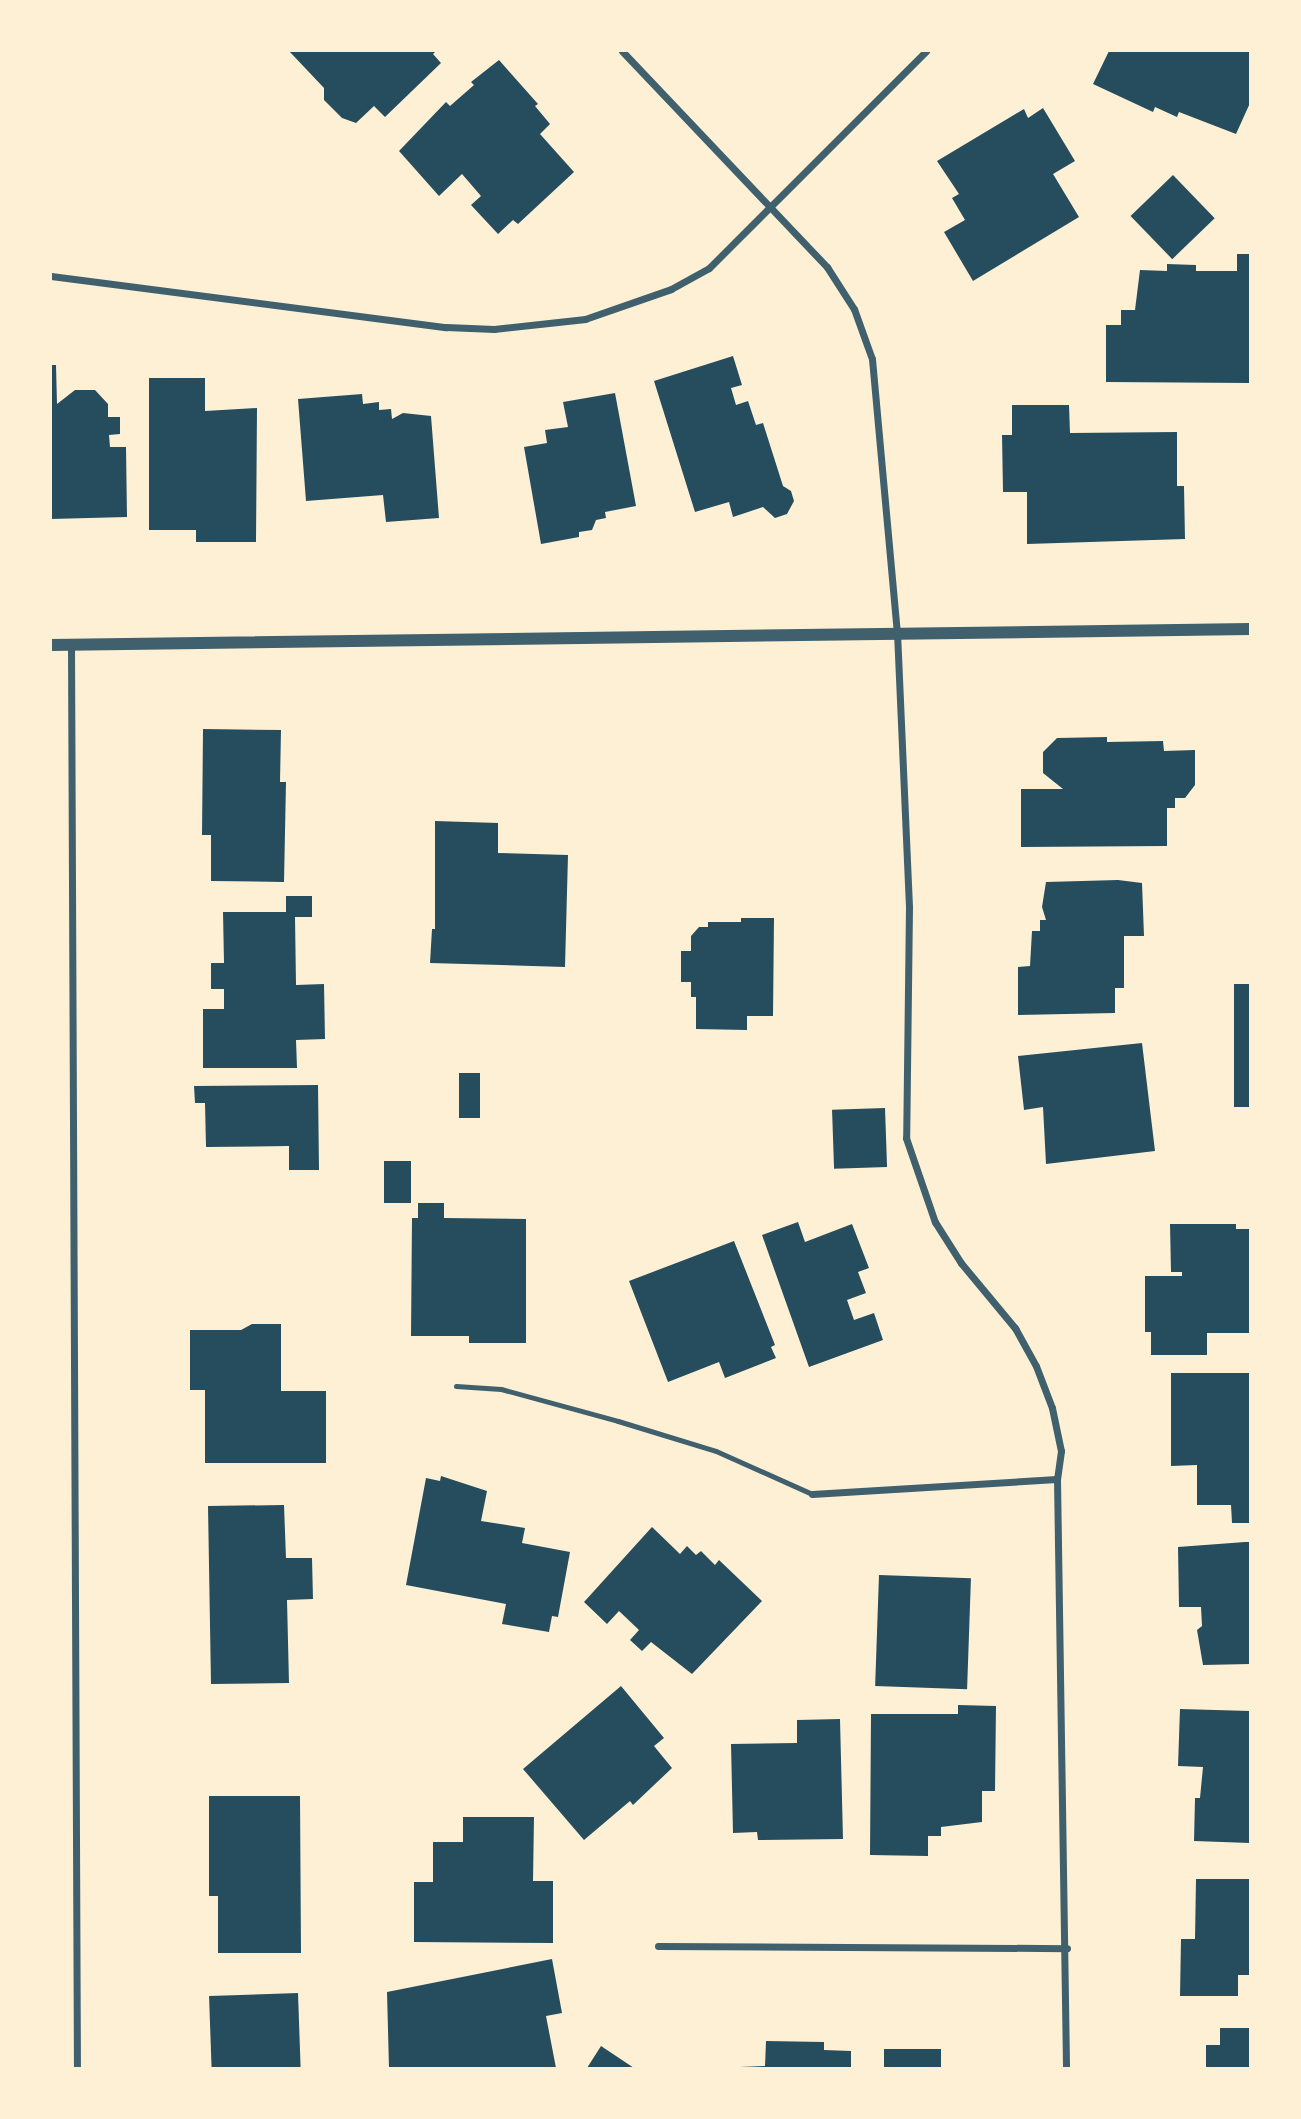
<!DOCTYPE html>
<style>
body{margin:0}
#map{position:relative;width:1301px;height:2119px;overflow:hidden;background:#fdf0d5;font-family:Barlow,sans-serif}
div>[style]{position:absolute}
.building>*{inset:0;background:#264d5e;transform-origin:0 0}
.service>*{height:5px;margin:-2.5px;padding:0 2.5px;transform-origin:2.5px;border-radius:2.5px;background:#3f606c}
.minor>*{height:7px;margin:-3.5px;padding:0 3.5px;transform-origin:3.5px;border-radius:3.5px;background:#3f606c}
.tertiary>*{height:12px;margin:-6px;padding:0 6px;transform-origin:6px;border-radius:6px;background:#3f606c}
span{translate:-50% -50%;white-space:nowrap;text-align:center;line-height:1.15;-webkit-text-stroke:6px #fdf0d5;paint-order:stroke}
.frame{position:absolute;inset:0;border:52px solid #fdf0d5;pointer-events:none}
</style>
<div id="map">
<div class="building">
<div style="clip-path:polygon(289px 51px,436px 51px,433px 54px,441px 63px,385px 117px,374px 106px,356px 123px,342px 118px,324px 100px,324px 88px)"></div>
<div style="clip-path:polygon(1109px 51px,1250px 51px,1250px 103px,1236px 134px,1179px 112px,1177px 117px,1155px 107px,1153px 112px,1093px 84px)"></div>
<div style="clip-path:polygon(499px 60px,538px 104px,535px 106px,550px 124px,540px 134px,574px 172px,518px 224px,513px 220px,498px 234px,471px 205px,481px 196px,462px 174px,439px 196px,399px 151px,446px 102px,450px 106px,474px 85px,471px 82px)"></div>
<div style="clip-path:polygon(1043px 108px,1075px 161px,1053px 174px,1079px 217px,973px 281px,944px 232px,965px 220px,952px 198px,959px 194px,937px 161px,1024px 109px,1028px 118px)"></div>
<div style="left:1173px;top:175px;width:60px;height:59px;rotate:46deg"></div>
<div style="clip-path:polygon(1237px 254px,1250px 254px,1249px 383px,1106px 382px,1106px 325px,1121px 325px,1121px 310px,1135px 310px,1140px 270px,1167px 271px,1167px 264px,1196px 265px,1196px 271px,1237px 271px)"></div>
<div style="clip-path:polygon(733px 356px,742px 385px,731px 388px,736px 405px,748px 401px,756px 425px,763px 423px,783px 486px,791px 491px,794px 501px,787px 514px,775px 518px,763px 507px,733px 517px,729px 502px,695px 512px,654px 381px)"></div>
<div style="clip-path:polygon(51px 365px,56px 365px,57px 404px,75px 390px,95px 390px,108px 404px,108px 417px,120px 417px,120px 434px,109px 435px,110px 447px,126px 447px,127px 517px,51px 519px)"></div>
<div style="clip-path:polygon(149px 378px,205px 378px,205px 411px,257px 408px,256px 542px,196px 542px,196px 530px,149px 530px)"></div>
<div style="clip-path:polygon(615px 393px,636px 506px,605px 512px,606px 518px,596px 520px,592px 530px,579px 532px,579px 537px,541px 544px,524px 447px,547px 443px,545px 430px,568px 427px,563px 402px)"></div>
<div style="clip-path:polygon(362px 394px,363px 404px,379px 402px,379px 410px,391px 409px,392px 419px,403px 413px,431px 416px,439px 518px,386px 522px,383px 495px,306px 501px,298px 399px)"></div>
<div style="clip-path:polygon(1012px 405px,1069px 405px,1070px 433px,1177px 432px,1177px 486px,1184px 486px,1185px 539px,1027px 544px,1027px 492px,1003px 492px,1002px 435px,1012px 435px)"></div>
<div style="clip-path:polygon(203px 729px,281px 730px,280px 782px,286px 782px,284px 882px,211px 881px,211px 835px,202px 835px)"></div>
<div style="clip-path:polygon(1107px 737px,1107px 742px,1163px 741px,1164px 751px,1195px 750px,1195px 785px,1185px 798px,1175px 798px,1175px 808px,1167px 808px,1167px 846px,1021px 847px,1021px 789px,1063px 789px,1043px 773px,1043px 752px,1057px 738px)"></div>
<div style="clip-path:polygon(435px 821px,498px 823px,498px 853px,568px 855px,565px 967px,430px 963px,432px 929px,435px 929px)"></div>
<div style="clip-path:polygon(1118px 880px,1142px 883px,1144px 936px,1124px 936px,1124px 988px,1115px 988px,1115px 1013px,1018px 1015px,1018px 967px,1030px 966px,1032px 931px,1040px 931px,1040px 920px,1046px 920px,1042px 907px,1046px 882px)"></div>
<div style="clip-path:polygon(286px 896px,312px 896px,312px 917px,295px 917px,296px 985px,324px 984px,325px 1039px,296px 1040px,297px 1068px,203px 1068px,203px 1009px,224px 1009px,224px 989px,211px 989px,211px 963px,224px 963px,223px 912px,286px 912px)"></div>
<div style="clip-path:polygon(741px 918px,774px 918px,773px 1016px,747px 1016px,747px 1030px,696px 1029px,696px 997px,691px 997px,691px 982px,681px 982px,681px 951px,691px 951px,691px 936px,699px 927px,708px 927px,708px 922px,741px 922px)"></div>
<div style="left:1250px;top:984px;width:123px;height:16px;rotate:90deg"></div>
<div style="clip-path:polygon(1142px 1043px,1155px 1151px,1046px 1164px,1043px 1107px,1024px 1110px,1018px 1056px)"></div>
<div style="left:459px;top:1073px;width:21px;height:45px"></div>
<div style="clip-path:polygon(318px 1085px,319px 1170px,289px 1170px,289px 1146px,206px 1147px,205px 1103px,195px 1103px,194px 1086px)"></div>
<div style="left:885px;top:1108px;width:59px;height:53px;rotate:88deg"></div>
<div style="left:384px;top:1161px;width:27px;height:42px"></div>
<div style="clip-path:polygon(418px 1203px,444px 1203px,444px 1218px,526px 1219px,526px 1343px,469px 1343px,469px 1336px,411px 1336px,412px 1218px,418px 1218px)"></div>
<div style="clip-path:polygon(798px 1222px,805px 1242px,852px 1224px,869px 1268px,858px 1272px,866px 1293px,847px 1300px,854px 1320px,874px 1313px,883px 1340px,809px 1367px,762px 1235px)"></div>
<div style="clip-path:polygon(1170px 1224px,1236px 1224px,1236px 1229px,1250px 1229px,1250px 1333px,1207px 1333px,1207px 1355px,1151px 1355px,1151px 1332px,1145px 1332px,1145px 1276px,1182px 1276px,1182px 1272px,1171px 1272px)"></div>
<div style="clip-path:polygon(734px 1241px,775px 1345px,771px 1347px,776px 1358px,725px 1378px,719px 1362px,668px 1382px,629px 1281px)"></div>
<div style="clip-path:polygon(252px 1324px,281px 1324px,281px 1391px,326px 1391px,326px 1463px,205px 1463px,205px 1390px,190px 1390px,190px 1330px,241px 1330px)"></div>
<div style="clip-path:polygon(1171px 1373px,1250px 1373px,1250px 1523px,1232px 1523px,1231px 1505px,1197px 1505px,1197px 1465px,1171px 1466px)"></div>
<div style="clip-path:polygon(441px 1476px,487px 1491px,481px 1521px,525px 1528px,522px 1543px,570px 1552px,558px 1617px,552px 1616px,549px 1632px,502px 1624px,506px 1604px,406px 1585px,426px 1478px,440px 1481px)"></div>
<div style="clip-path:polygon(284px 1505px,286px 1558px,312px 1558px,313px 1599px,287px 1600px,289px 1683px,211px 1684px,208px 1506px)"></div>
<div style="clip-path:polygon(652px 1527px,680px 1554px,687px 1546px,696px 1555px,701px 1551px,715px 1565px,719px 1560px,762px 1601px,692px 1674px,651px 1642px,642px 1651px,630px 1640px,639px 1630px,619px 1611px,607px 1624px,584px 1602px)"></div>
<div style="clip-path:polygon(1245px 1542px,1250px 1542px,1250px 1664px,1203px 1665px,1197px 1630px,1202px 1626px,1201px 1607px,1179px 1607px,1178px 1547px)"></div>
<div style="left:879px;top:1575px;width:92px;height:111px;rotate:2deg"></div>
<div style="clip-path:polygon(621px 1686px,664px 1738px,654px 1746px,672px 1768px,633px 1805px,630px 1801px,584px 1840px,523px 1769px)"></div>
<div style="clip-path:polygon(958px 1705px,996px 1706px,995px 1791px,982px 1791px,982px 1822px,941px 1827px,941px 1836px,928px 1836px,928px 1856px,870px 1855px,871px 1714px,958px 1714px)"></div>
<div style="clip-path:polygon(1180px 1709px,1250px 1711px,1250px 1843px,1194px 1841px,1195px 1798px,1200px 1798px,1203px 1767px,1178px 1766px)"></div>
<div style="clip-path:polygon(840px 1719px,843px 1839px,758px 1840px,757px 1832px,733px 1833px,731px 1744px,797px 1743px,797px 1720px)"></div>
<div style="clip-path:polygon(209px 1796px,300px 1796px,301px 1953px,218px 1953px,218px 1896px,209px 1896px)"></div>
<div style="clip-path:polygon(463px 1817px,534px 1817px,533px 1881px,553px 1881px,553px 1943px,414px 1942px,414px 1882px,433px 1882px,433px 1842px,463px 1842px)"></div>
<div style="clip-path:polygon(1196px 1879px,1250px 1879px,1250px 1975px,1238px 1975px,1238px 1996px,1180px 1996px,1181px 1939px,1195px 1939px)"></div>
<div style="clip-path:polygon(552px 1959px,562px 2013px,546px 2016px,556px 2068px,389px 2068px,387px 1992px)"></div>
<div style="left:298px;top:1993px;width:75px;height:89px;rotate:88deg"></div>
<div style="clip-path:polygon(1220px 2028px,1249px 2028px,1250px 2068px,1206px 2068px,1206px 2045px,1220px 2045px)"></div>
<div style="clip-path:polygon(766px 2041px,824px 2042px,824px 2050px,851px 2051px,851px 2068px,714px 2068px,765px 2066px)"></div>
<div style="clip-path:polygon(601px 2046px,634px 2068px,587px 2068px)"></div>
<div style="left:884px;top:2049px;width:57px;height:19px"></div>
</div>
<div class="service">
<div style="left:456px;top:1386px;width:45px;rotate:3.8deg"></div>
<div style="left:501px;top:1389px;width:121px;rotate:15.3deg"></div>
<div style="left:618px;top:1421px;width:102px;rotate:17deg"></div>
<div style="left:716px;top:1451px;width:105px;rotate:24.1deg"></div>
</div>
<div class="minor">
<div style="left:622px;top:51px;width:298px;rotate:46.5deg"></div>
<div style="left:827px;top:267px;width:50px;rotate:57.3deg"></div>
<div style="left:854px;top:309px;width:53px;rotate:70.2deg"></div>
<div style="left:872px;top:359px;width:274px;rotate:84.8deg"></div>
<div style="left:897px;top:632px;width:275px;rotate:87.5deg"></div>
<div style="left:909px;top:907px;width:231px;rotate:90.7deg"></div>
<div style="left:906px;top:1138px;width:89px;rotate:71deg"></div>
<div style="left:935px;top:1222px;width:49px;rotate:57.6deg"></div>
<div style="left:961px;top:1263px;width:85px;rotate:50.3deg"></div>
<div style="left:1015px;top:1328px;width:43px;rotate:61.1deg"></div>
<div style="left:1036px;top:1366px;width:45px;rotate:69.1deg"></div>
<div style="left:1052px;top:1408px;width:44px;rotate:78.2deg"></div>
<div style="left:1061px;top:1451px;width:28px;rotate:98deg"></div>
<div style="left:1057px;top:1479px;width:589px;rotate:89.12deg"></div>
<div style="left:51px;top:276px;width:398px;rotate:7.4deg"></div>
<div style="left:446px;top:327px;width:48px;rotate:2.4deg"></div>
<div style="left:494px;top:329px;width:92px;rotate:-6.3deg"></div>
<div style="left:585px;top:319px;width:91px;rotate:-19.2deg"></div>
<div style="left:671px;top:289px;width:43px;rotate:-28.9deg"></div>
<div style="left:709px;top:268px;width:307px;rotate:-45deg"></div>
<div style="left:71px;top:645px;width:1423px;rotate:89.76deg"></div>
<div style="left:812px;top:1494px;width:245px;rotate:-3.5deg"></div>
<div style="left:658px;top:1946px;width:409px;rotate:0.3deg"></div>
</div>
<div class="tertiary">
<div style="left:51px;top:645px;width:1199px;rotate:-0.76deg"></div>
</div>
<div class="frame"></div>
</div>
